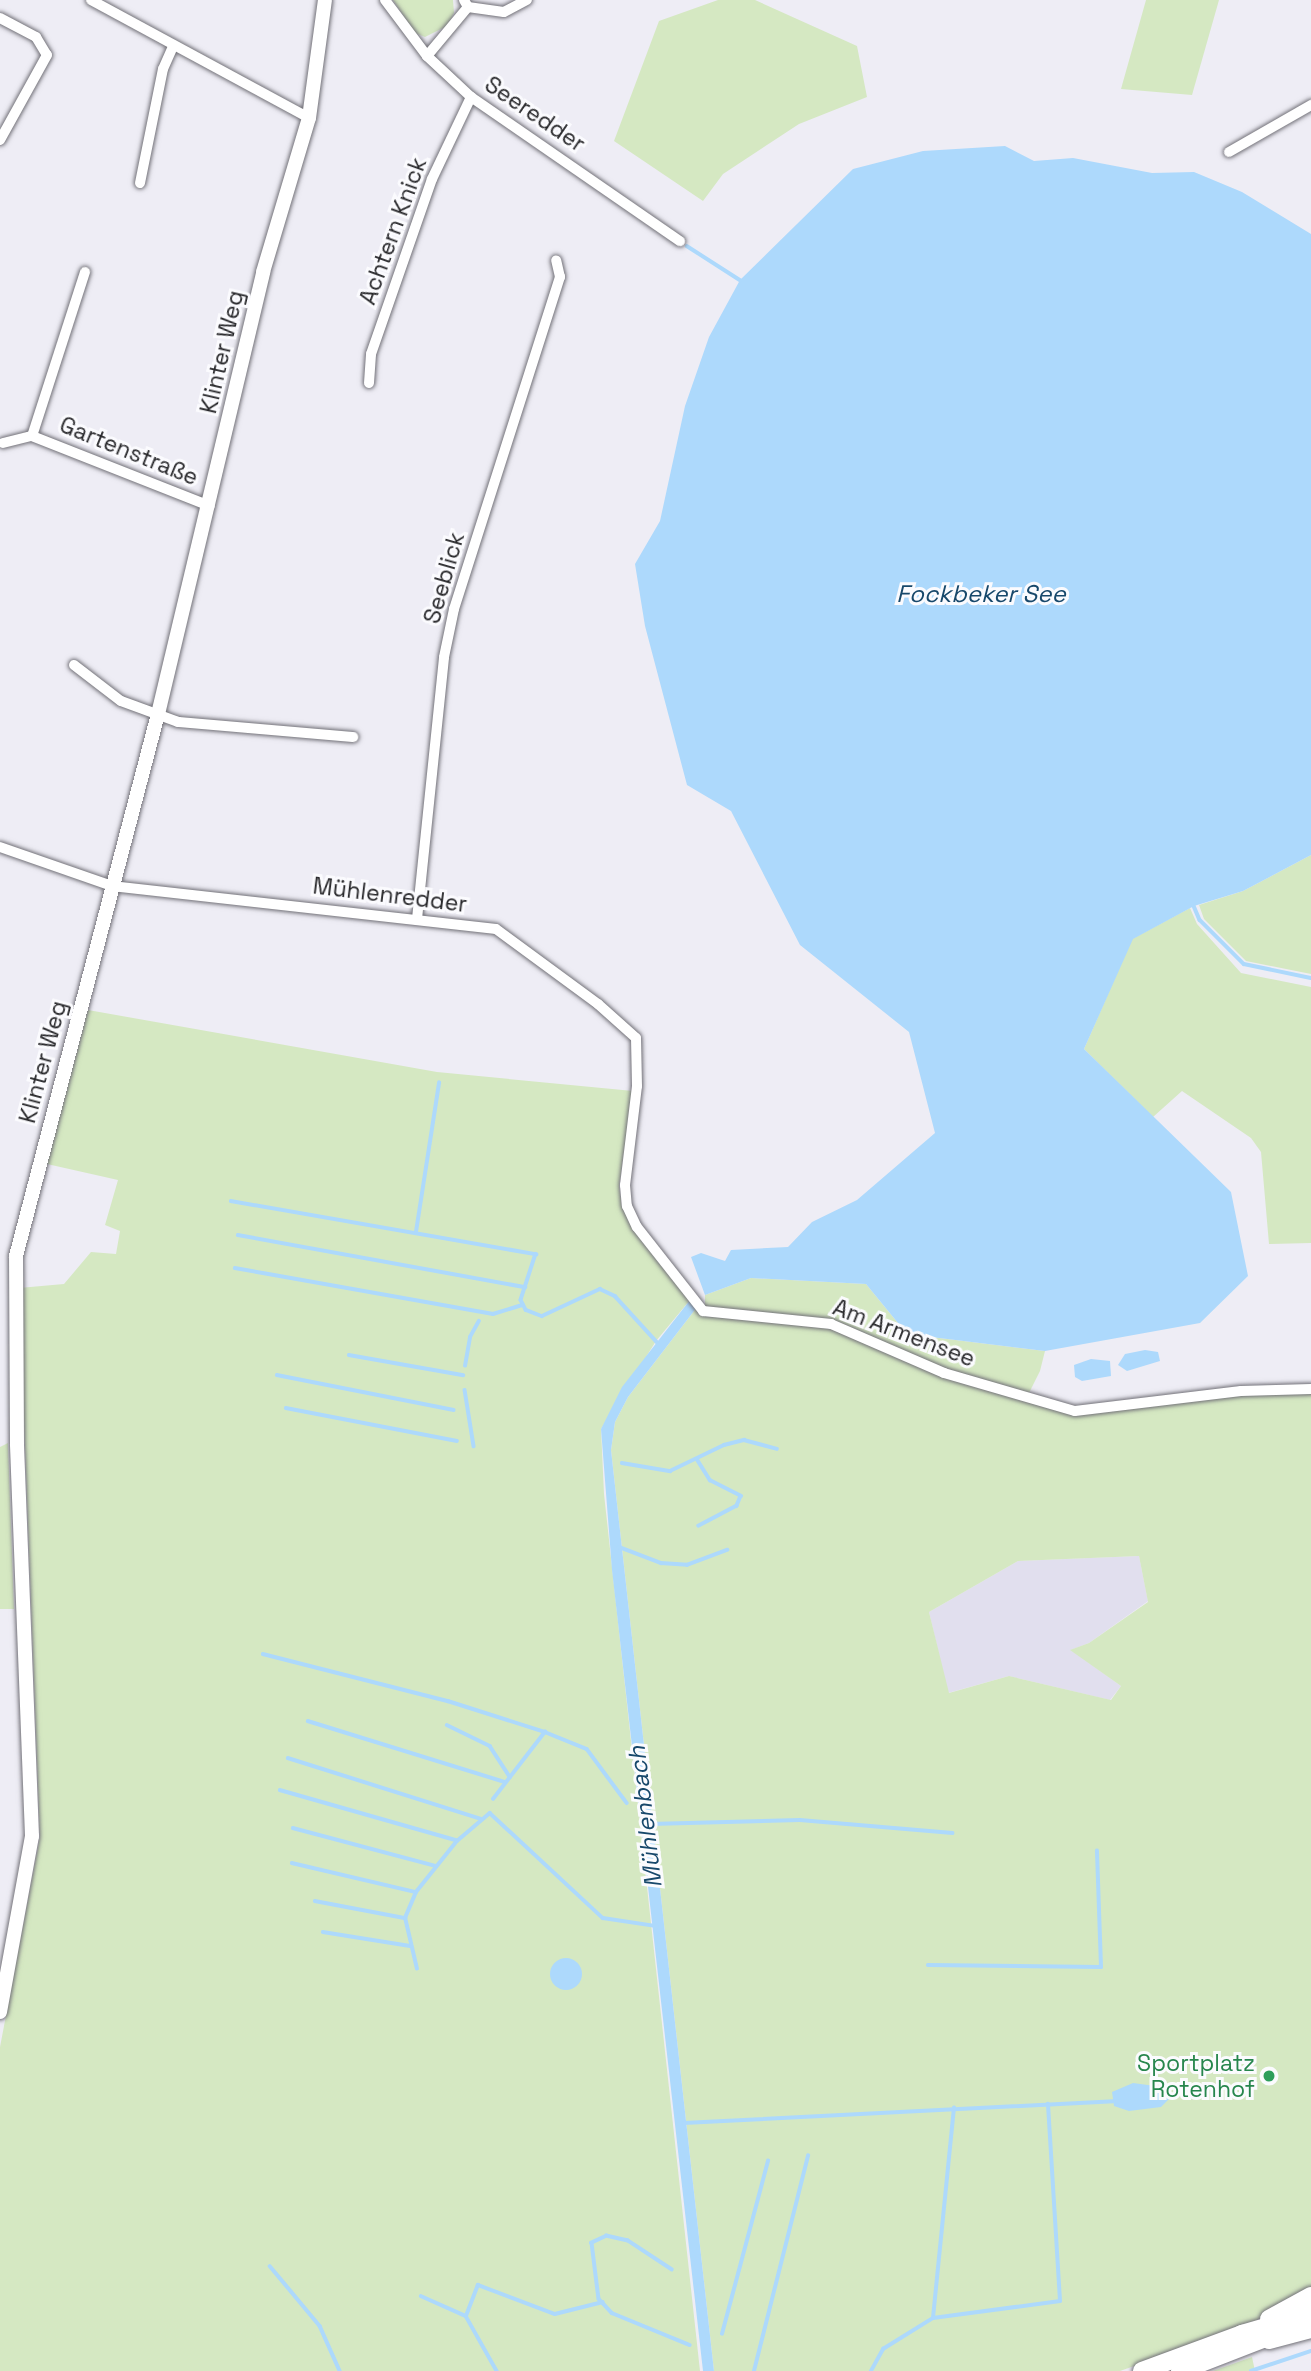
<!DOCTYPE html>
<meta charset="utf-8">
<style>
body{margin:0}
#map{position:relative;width:1311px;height:2371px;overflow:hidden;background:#eeedf5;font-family:"Space Grotesk",sans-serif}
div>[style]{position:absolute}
.built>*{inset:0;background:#e1dfee}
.green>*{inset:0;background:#d5e8c2}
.water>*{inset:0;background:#add9fc}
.round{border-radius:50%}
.stream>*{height:3.5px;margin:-1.75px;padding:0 1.75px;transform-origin:1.75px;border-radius:1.75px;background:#add9fc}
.roads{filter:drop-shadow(0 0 2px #727178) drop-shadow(0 0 2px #727178)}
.minor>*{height:10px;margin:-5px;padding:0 5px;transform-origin:5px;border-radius:5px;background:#fff}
.tertiary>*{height:14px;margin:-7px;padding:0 7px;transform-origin:7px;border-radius:7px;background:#fff}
.trunk>*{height:18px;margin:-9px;padding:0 9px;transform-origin:9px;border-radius:9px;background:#fff}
.dots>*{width:19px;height:19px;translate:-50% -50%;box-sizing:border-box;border:4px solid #fbfbfe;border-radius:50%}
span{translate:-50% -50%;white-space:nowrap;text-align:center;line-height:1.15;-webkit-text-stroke:6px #fbfbfe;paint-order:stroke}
.street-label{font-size:23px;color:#262629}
.leisure-label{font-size:23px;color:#27864d}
.right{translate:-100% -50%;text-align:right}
.water-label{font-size:24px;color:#17486b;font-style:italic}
</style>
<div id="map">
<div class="built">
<div style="clip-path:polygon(1139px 1556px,1148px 1601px,1089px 1643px,1071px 1650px,1121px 1686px,1110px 1700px,1009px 1676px,948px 1693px,929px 1612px,1018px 1561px)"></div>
</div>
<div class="green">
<div style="clip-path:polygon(393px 0,453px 0,454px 13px,447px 26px,425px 37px,415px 33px)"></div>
<div style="clip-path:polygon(718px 0,755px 0,857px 46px,867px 97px,799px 124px,723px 174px,703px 201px,614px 141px,659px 21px)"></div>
<div style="clip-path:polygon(1146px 0,1219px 0,1192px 95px,1121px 89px)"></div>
<div style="clip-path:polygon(1311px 855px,1311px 974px,1246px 961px,1204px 919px,1199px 905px,1243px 891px)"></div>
<div style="clip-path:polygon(1190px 908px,1197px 924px,1241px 973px,1311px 987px,1311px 1243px,1269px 1244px,1261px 1152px,1251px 1138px,1182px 1091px,1153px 1117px,1084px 1049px,1132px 939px)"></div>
<div style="clip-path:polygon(88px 1010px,437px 1072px,633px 1091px,619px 1186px,622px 1207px,634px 1231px,690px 1300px,656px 1341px,601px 1429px,604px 1494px,700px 2371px,0 2371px,0 2047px,40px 1837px,19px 1288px,64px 1284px,91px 1252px,116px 1254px,120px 1231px,105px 1225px,118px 1180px,47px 1164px)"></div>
<div style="clip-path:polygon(751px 1278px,866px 1284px,907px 1334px,1045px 1351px,1040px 1371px,1029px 1393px,945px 1369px,833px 1320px,705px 1309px,705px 1295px)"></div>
<div style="clip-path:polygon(evenodd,697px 1307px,829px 1328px,1075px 1414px,1242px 1395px,1311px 1392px,1311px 2288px,1299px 2297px,1244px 2327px,1120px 2371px,714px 2371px,611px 1450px,615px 1422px,628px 1397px,697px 1307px,1139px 1556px,1148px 1602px,1089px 1643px,1070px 1650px,1121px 1686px,1111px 1700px,1009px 1676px,949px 1693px,929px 1612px,1018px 1561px,1139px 1556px)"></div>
<div style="clip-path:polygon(8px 1443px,8px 1444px,14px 1609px,0 1609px,0 1447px)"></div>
<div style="clip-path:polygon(1252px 2357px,1255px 2371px,1213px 2371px)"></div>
</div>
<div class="water">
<div style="clip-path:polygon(1005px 146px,1034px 161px,1073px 158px,1152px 173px,1194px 172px,1242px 192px,1311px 234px,1311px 855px,1243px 891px,1194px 906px,1133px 939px,1084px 1049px,1231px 1192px,1248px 1276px,1200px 1323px,1045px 1351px,907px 1334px,866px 1284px,751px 1278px,705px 1295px,691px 1257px,701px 1253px,725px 1261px,731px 1250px,788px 1247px,812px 1222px,857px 1200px,935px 1133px,909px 1032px,800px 945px,731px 811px,687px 785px,645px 626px,635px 564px,660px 521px,685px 406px,709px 337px,740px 280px,853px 169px,923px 151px)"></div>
<div style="clip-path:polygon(690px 1300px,697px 1307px,628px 1397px,615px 1422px,611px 1450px,714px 2371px,703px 2371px,612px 1570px,601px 1429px,622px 1387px)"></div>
<div style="clip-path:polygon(1145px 1350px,1158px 1352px,1160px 1361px,1127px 1371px,1118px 1365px,1125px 1354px)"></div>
<div style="clip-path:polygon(1091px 1359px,1110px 1361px,1111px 1376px,1082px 1381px,1075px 1377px,1074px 1365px)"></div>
<div class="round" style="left:550px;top:1958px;width:32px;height:32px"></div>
<div style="clip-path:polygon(1133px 2083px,1170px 2088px,1172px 2096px,1161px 2107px,1129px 2111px,1114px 2106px,1112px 2092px)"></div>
</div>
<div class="stream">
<div style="left:687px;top:246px;width:63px;rotate:32.7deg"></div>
<div style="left:1194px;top:906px;width:15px;rotate:67deg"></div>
<div style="left:1200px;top:920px;width:62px;rotate:45deg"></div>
<div style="left:1244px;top:964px;width:68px;rotate:11.8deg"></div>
<div style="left:231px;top:1201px;width:310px;rotate:9.9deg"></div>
<div style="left:536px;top:1254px;width:48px;rotate:108.1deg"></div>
<div style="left:521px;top:1300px;width:11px;rotate:63deg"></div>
<div style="left:526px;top:1310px;width:17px;rotate:21deg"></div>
<div style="left:542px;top:1316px;width:64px;rotate:-25deg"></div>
<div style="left:600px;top:1289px;width:17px;rotate:25deg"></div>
<div style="left:615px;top:1296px;width:62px;rotate:47.6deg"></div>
<div style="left:416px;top:1232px;width:151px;rotate:-81.2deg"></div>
<div style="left:238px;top:1235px;width:292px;rotate:10.3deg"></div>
<div style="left:235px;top:1268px;width:262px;rotate:10.1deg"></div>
<div style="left:493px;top:1314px;width:31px;rotate:-17deg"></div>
<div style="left:349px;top:1355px;width:116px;rotate:10deg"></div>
<div style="left:465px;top:1366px;width:29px;rotate:-80deg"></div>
<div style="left:470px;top:1337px;width:18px;rotate:-61deg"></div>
<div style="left:277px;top:1375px;width:180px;rotate:11.2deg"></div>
<div style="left:465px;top:1390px;width:57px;rotate:80.9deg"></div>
<div style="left:286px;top:1408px;width:174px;rotate:10.9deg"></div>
<div style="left:697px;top:1459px;width:25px;rotate:58deg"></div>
<div style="left:710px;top:1480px;width:35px;rotate:27deg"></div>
<div style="left:741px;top:1496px;width:11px;rotate:112deg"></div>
<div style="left:737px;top:1506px;width:43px;rotate:152.2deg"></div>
<div style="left:622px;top:1463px;width:49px;rotate:9.5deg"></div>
<div style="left:670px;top:1471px;width:60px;rotate:-25.7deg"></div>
<div style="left:724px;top:1445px;width:21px;rotate:-14deg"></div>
<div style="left:744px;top:1440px;width:34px;rotate:15deg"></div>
<div style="left:619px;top:1547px;width:45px;rotate:20.9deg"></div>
<div style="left:661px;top:1563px;width:26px;rotate:4deg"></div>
<div style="left:687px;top:1565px;width:43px;rotate:-20.6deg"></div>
<div style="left:263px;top:1654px;width:191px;rotate:14.3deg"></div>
<div style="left:448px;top:1701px;width:102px;rotate:17.7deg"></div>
<div style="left:545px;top:1732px;width:45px;rotate:22deg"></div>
<div style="left:587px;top:1749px;width:67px;rotate:53.5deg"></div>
<div style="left:308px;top:1721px;width:206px;rotate:17.2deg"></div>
<div style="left:447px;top:1725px;width:48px;rotate:26deg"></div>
<div style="left:490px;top:1746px;width:37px;rotate:57deg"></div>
<div style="left:288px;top:1758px;width:202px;rotate:17.5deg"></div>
<div style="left:280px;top:1790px;width:183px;rotate:15.9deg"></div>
<div style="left:493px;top:1799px;width:85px;rotate:-52.2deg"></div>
<div style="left:650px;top:1824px;width:150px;rotate:-1.5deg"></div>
<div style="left:800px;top:1820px;width:153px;rotate:4.9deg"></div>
<div style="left:293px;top:1828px;width:148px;rotate:14.9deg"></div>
<div style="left:292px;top:1863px;width:127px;rotate:13.2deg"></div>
<div style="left:315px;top:1901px;width:92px;rotate:10.7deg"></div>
<div style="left:323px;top:1932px;width:88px;rotate:9.1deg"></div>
<div style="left:928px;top:1965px;width:173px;rotate:0.7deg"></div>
<div style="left:1101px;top:1967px;width:116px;rotate:-92deg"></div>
<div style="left:417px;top:1969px;width:52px;rotate:-103.2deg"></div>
<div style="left:405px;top:1918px;width:28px;rotate:-67deg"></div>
<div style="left:416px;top:1892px;width:65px;rotate:-51.2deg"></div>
<div style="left:457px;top:1841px;width:43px;rotate:-40.3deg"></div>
<div style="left:490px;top:1813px;width:154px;rotate:42.9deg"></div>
<div style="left:603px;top:1918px;width:54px;rotate:8.6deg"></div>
<div style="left:684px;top:2123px;width:430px;rotate:-2.9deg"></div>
<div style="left:270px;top:2266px;width:78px;rotate:50.2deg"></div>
<div style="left:320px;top:2326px;width:49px;rotate:66deg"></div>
<div style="left:672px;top:2270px;width:53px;rotate:-146.6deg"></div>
<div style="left:628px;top:2241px;width:22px;rotate:-167deg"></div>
<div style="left:607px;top:2236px;width:17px;rotate:155deg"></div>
<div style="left:592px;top:2243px;width:56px;rotate:82.9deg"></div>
<div style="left:599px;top:2299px;width:19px;rotate:47deg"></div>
<div style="left:612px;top:2313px;width:84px;rotate:22.3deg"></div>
<div style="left:421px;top:2296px;width:49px;rotate:24deg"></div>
<div style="left:466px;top:2316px;width:63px;rotate:60.6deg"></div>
<div style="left:466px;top:2316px;width:33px;rotate:-69deg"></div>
<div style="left:478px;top:2285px;width:82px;rotate:20.6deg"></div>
<div style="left:555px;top:2314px;width:49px;rotate:-14deg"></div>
<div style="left:933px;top:2318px;width:211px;rotate:-84.3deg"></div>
<div style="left:722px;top:2334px;width:179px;rotate:-75.1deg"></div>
<div style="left:754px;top:2371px;width:222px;rotate:-75.9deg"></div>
<div style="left:871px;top:2371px;width:25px;rotate:-61deg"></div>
<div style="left:883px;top:2349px;width:59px;rotate:-31.8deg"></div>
<div style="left:933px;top:2318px;width:128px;rotate:-7.6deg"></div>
<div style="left:1060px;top:2301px;width:197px;rotate:-93.5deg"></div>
<div style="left:1251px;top:2371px;width:63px;rotate:-18.4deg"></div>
</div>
<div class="roads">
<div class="minor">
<div style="left:91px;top:0;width:248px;rotate:28.4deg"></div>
<div style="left:385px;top:0;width:70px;rotate:53.1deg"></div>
<div style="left:427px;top:56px;width:60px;rotate:43deg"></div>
<div style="left:471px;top:97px;width:254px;rotate:34.6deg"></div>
<div style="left:464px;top:0;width:8px;rotate:60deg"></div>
<div style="left:468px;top:7px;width:36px;rotate:8deg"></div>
<div style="left:504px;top:12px;width:26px;rotate:-28deg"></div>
<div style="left:0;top:18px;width:41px;rotate:27.8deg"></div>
<div style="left:36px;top:37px;width:21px;rotate:59deg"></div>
<div style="left:47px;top:55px;width:97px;rotate:118.9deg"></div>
<div style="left:427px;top:56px;width:64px;rotate:-50.1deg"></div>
<div style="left:1229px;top:152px;width:95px;rotate:-29.8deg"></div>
<div style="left:140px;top:183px;width:116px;rotate:-78.6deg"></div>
<div style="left:163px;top:69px;width:24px;rotate:-66deg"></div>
<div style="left:85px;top:272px;width:172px;rotate:107.9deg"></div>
<div style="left:32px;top:436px;width:191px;rotate:21.5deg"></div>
<div style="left:369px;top:383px;width:29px;rotate:-86deg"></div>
<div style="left:371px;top:354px;width:185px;rotate:-70.8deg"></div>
<div style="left:432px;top:179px;width:91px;rotate:-64.6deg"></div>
<div style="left:3px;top:443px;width:30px;rotate:-14deg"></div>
<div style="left:74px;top:665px;width:59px;rotate:37.5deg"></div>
<div style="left:121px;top:701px;width:61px;rotate:20.2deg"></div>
<div style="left:178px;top:722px;width:176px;rotate:4.9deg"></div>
<div style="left:0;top:847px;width:119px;rotate:19.2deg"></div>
<div style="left:112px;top:886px;width:386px;rotate:6.4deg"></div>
<div style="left:496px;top:929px;width:127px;rotate:36.3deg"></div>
<div style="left:598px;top:1004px;width:51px;rotate:41.8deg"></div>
<div style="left:636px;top:1038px;width:48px;rotate:88.8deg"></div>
<div style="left:637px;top:1086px;width:100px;rotate:96.9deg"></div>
<div style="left:625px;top:1185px;width:21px;rotate:85deg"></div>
<div style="left:627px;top:1206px;width:23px;rotate:65deg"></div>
<div style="left:637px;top:1227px;width:107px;rotate:51.8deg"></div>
<div style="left:703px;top:1311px;width:129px;rotate:5.8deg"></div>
<div style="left:831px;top:1324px;width:123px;rotate:23.4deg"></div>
<div style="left:944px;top:1373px;width:136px;rotate:16.2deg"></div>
<div style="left:1075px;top:1411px;width:167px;rotate:-6.9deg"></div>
<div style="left:1241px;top:1391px;width:70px;rotate:-1.6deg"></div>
<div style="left:417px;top:919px;width:263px;rotate:-84.1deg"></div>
<div style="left:444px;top:657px;width:49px;rotate:-78.2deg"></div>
<div style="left:454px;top:609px;width:349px;rotate:-72.3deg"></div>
<div style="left:560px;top:277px;width:17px;rotate:-103deg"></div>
</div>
<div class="tertiary">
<div style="left:0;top:2012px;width:179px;rotate:-79.7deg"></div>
<div style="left:32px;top:1836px;width:392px;rotate:-92.2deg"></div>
<div style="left:17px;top:1444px;width:188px;rotate:-90.3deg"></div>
<div style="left:16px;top:1256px;width:560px;rotate:-75.32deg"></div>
<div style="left:158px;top:714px;width:454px;rotate:-76.6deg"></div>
<div style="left:263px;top:272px;width:161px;rotate:-73.4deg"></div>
<div style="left:309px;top:118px;width:119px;rotate:-82.3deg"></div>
</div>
<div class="trunk">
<div style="left:1269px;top:2319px;width:48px;rotate:-28.7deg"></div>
<div style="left:1269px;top:2340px;width:43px;rotate:-14.7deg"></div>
<div style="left:1142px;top:2371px;width:107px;rotate:-20.3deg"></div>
<div style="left:1242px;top:2334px;width:72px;rotate:-16.2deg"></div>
<div style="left:1180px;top:2371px;width:105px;rotate:-21.2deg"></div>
</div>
</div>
<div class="dots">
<div style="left:1269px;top:2076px;background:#2e9e5b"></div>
</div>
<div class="street-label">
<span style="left:535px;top:114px;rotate:34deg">Seeredder</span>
<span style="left:393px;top:231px;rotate:-70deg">Achtern Knick</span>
<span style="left:222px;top:352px;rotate:-77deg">Klinter Weg</span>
<span style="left:129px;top:451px;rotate:22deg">Gartenstraße</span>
<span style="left:444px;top:578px;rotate:-74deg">Seeblick</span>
<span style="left:390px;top:895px;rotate:7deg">Mühlenredder</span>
<span style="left:43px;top:1062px;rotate:-75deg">Klinter Weg</span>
<span style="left:904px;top:1333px;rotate:21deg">Am Armensee</span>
</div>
<div class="leisure-label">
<span class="right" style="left:1255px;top:2076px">Sportplatz<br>Rotenhof</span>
</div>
<div class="water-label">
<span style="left:981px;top:594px">Fockbeker See</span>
<span style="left:645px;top:1817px;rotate:-97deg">Mühlenbach</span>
</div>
</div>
